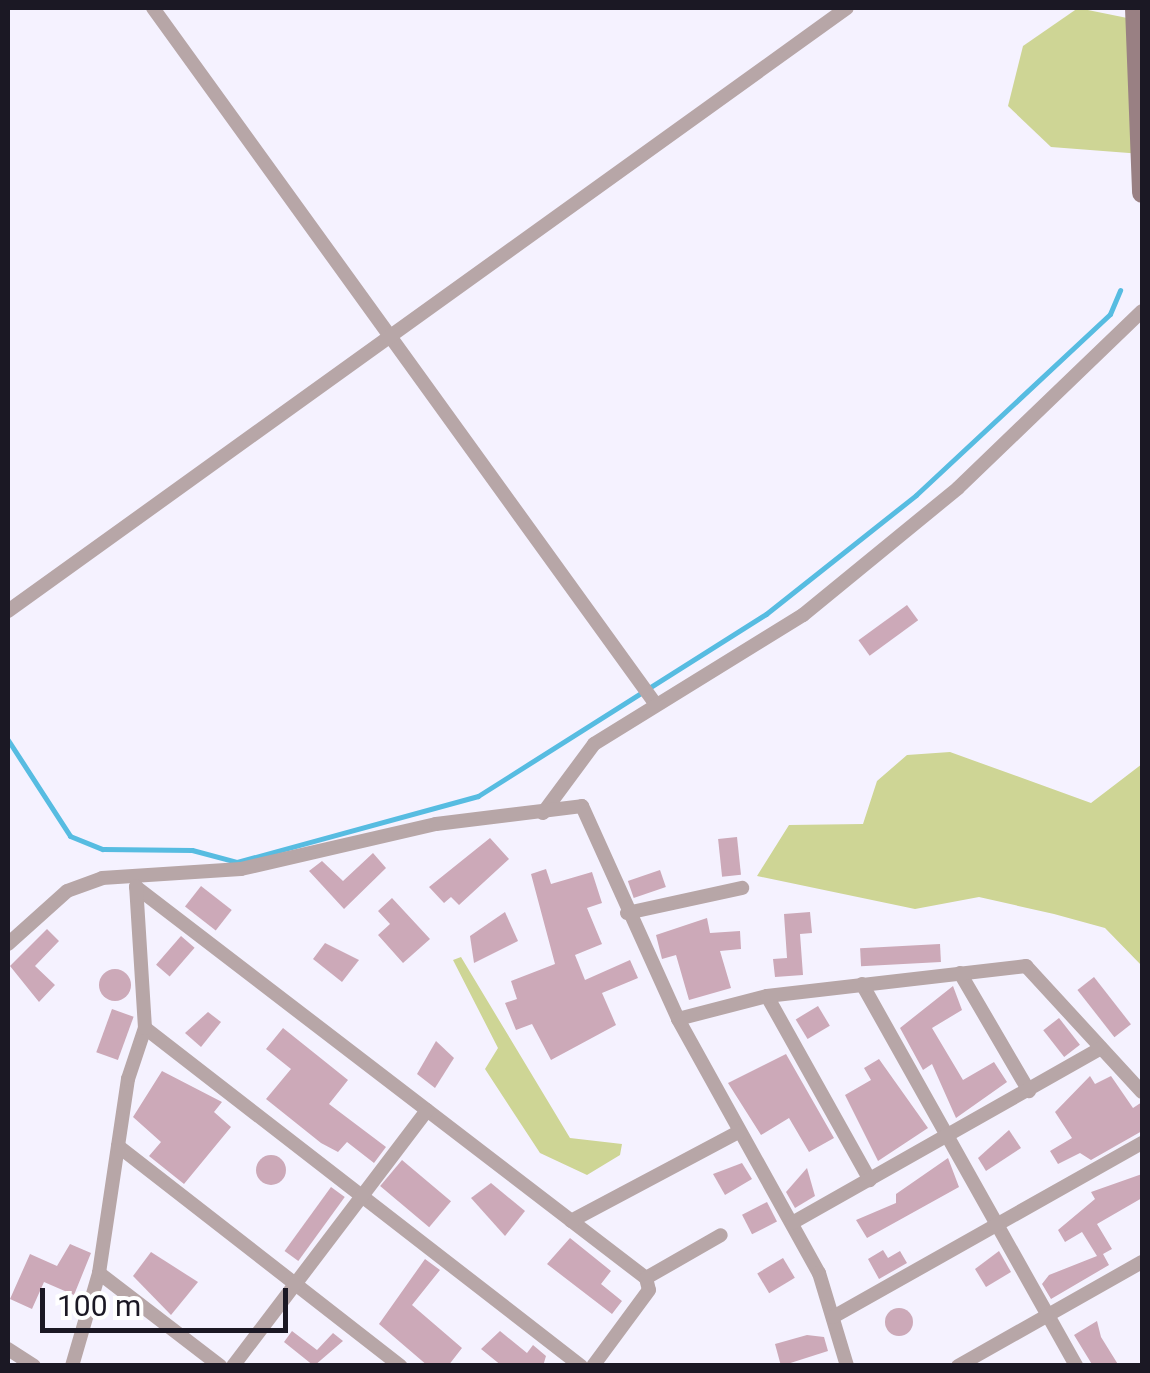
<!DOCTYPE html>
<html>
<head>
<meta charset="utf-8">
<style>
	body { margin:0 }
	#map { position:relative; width:1150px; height:1373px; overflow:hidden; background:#f5f2ff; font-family:Roboto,sans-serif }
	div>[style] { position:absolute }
	.green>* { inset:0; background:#ced595 }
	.stream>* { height:5px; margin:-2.5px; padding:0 2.5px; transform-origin:2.5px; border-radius:2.5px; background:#57bce1 }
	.building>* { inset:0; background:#cca9b8; transform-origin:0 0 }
	.round { border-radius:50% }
	.street>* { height:14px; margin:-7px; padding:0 7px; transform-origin:7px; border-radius:7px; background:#b7a6a7 }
	.secondary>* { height:20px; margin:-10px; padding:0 10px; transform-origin:10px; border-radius:10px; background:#998083 }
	span { translate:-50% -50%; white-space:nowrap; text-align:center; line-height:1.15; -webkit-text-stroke:8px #fff; paint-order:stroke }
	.frame { position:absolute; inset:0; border:10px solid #1b1824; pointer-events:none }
	.scale { position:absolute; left:40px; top:1288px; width:248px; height:45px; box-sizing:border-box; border:5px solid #1b1824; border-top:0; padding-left:12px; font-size:30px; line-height:35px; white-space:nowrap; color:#1b1824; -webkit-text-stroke:8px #fff; paint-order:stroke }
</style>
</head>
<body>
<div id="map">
	<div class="green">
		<div style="clip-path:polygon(1078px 8px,1142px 21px,1142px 154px,1051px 147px,1008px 106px,1023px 46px)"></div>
		<div style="clip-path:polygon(950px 752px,1091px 803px,1142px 764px,1142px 966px,1105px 928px,1054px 914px,979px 897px,915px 909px,757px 876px,789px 825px,863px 824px,877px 781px,907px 755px)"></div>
		<div style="clip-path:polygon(461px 957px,570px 1138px,622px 1144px,620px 1155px,587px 1175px,540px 1153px,485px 1069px,498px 1048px,453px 960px)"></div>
	</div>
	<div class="stream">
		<div style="left:8px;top:740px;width:114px;rotate:57.1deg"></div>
		<div style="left:70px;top:836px;width:35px;rotate:22deg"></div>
		<div style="left:103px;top:849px;width:89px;rotate:0.6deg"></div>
		<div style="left:192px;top:850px;width:47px;rotate:14.9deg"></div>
		<div style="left:237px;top:862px;width:250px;rotate:-15.3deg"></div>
		<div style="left:478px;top:796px;width:341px;rotate:-32.3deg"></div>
		<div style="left:766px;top:614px;width:191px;rotate:-38.4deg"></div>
		<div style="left:916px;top:495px;width:265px;rotate:-43deg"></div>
		<div style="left:1110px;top:314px;width:26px;rotate:-67deg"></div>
	</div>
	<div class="building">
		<div style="left:907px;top:605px;width:19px;height:60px;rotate:54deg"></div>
		<div style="left:737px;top:837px;width:38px;height:19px;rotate:84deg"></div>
		<div style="clip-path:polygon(490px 838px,509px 859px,459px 905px,451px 897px,444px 903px,429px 887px)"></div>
		<div style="clip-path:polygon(373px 853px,386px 868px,344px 909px,309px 871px,322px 861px,343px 881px)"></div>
		<div style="clip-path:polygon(546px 869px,551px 884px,592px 872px,602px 903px,587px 908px,602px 944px,575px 955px,585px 980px,630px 960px,638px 978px,602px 993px,616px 1025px,551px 1060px,532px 1024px,516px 1030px,505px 1003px,517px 999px,511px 981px,555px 964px,531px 874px)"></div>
		<div style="left:660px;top:870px;width:18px;height:34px;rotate:71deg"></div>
		<div style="left:201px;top:886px;width:39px;height:26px;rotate:38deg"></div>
		<div style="clip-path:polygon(392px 898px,430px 939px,403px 963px,378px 935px,390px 924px,378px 911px)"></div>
		<div style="clip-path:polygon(505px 912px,518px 941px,474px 963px,470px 936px)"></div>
		<div style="clip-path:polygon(810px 912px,812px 933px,800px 934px,803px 975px,775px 977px,773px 959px,787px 958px,784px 914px)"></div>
		<div style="clip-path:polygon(707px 918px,710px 933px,740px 931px,741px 949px,720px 951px,731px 988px,689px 1000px,676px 955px,662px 959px,656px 935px)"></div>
		<div style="clip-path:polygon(47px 929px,59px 941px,35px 966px,55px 985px,39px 1002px,10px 966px)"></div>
		<div style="left:181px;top:936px;width:18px;height:38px;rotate:41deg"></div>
		<div style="clip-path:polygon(325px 943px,359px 960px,342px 982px,313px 959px)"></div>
		<div style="left:940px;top:944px;width:18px;height:80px;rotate:87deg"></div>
		<div class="round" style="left:99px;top:969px;width:32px;height:32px"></div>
		<div style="left:1094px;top:977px;width:60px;height:21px;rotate:52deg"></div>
		<div style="clip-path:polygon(953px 986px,962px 1010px,932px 1028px,963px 1080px,994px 1062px,1007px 1082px,956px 1118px,932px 1064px,923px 1070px,900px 1028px)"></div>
		<div style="left:818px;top:1006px;width:23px;height:26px;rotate:59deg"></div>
		<div style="left:112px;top:1009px;width:23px;height:46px;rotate:20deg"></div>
		<div style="clip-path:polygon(208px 1012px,221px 1022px,201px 1047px,185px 1033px)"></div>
		<div style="left:1059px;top:1018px;width:34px;height:20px;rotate:52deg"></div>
		<div style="clip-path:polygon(283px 1028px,348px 1080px,329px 1104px,386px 1147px,374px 1163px,347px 1142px,338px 1152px,321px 1143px,266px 1099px,291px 1069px,266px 1049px)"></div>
		<div style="clip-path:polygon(436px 1041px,454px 1058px,435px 1088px,417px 1074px)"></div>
		<div style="clip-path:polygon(786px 1054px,834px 1138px,809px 1152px,789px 1118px,761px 1135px,728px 1083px)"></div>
		<div style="clip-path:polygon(879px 1059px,928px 1128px,878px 1161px,845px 1095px,871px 1080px,864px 1068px)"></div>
		<div style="clip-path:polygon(162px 1071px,222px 1102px,214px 1112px,231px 1127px,184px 1184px,149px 1156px,161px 1142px,133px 1117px)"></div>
		<div style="clip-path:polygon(1090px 1076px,1095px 1084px,1111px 1076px,1133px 1108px,1142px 1102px,1142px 1131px,1091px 1160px,1080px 1153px,1058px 1164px,1050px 1151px,1072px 1138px,1055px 1112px)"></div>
		<div style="clip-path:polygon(1009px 1130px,1021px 1148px,986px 1171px,978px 1158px)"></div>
		<div class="round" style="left:256px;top:1155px;width:30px;height:30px"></div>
		<div style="clip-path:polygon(948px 1158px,959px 1187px,867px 1238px,856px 1220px,896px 1203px,896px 1194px)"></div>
		<div style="left:402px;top:1160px;width:64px;height:34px;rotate:40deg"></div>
		<div style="clip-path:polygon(742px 1163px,752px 1179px,725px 1195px,713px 1174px)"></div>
		<div style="clip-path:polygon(807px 1168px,815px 1196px,795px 1208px,786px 1192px)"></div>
		<div style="clip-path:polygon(1142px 1174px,1142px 1198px,1097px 1224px,1112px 1249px,1103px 1254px,1109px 1265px,1051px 1299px,1042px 1284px,1049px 1275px,1097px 1256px,1082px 1232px,1065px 1242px,1058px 1230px,1095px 1199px,1091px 1192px)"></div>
		<div style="clip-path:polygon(491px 1183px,525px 1211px,505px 1236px,471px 1198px)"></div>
		<div style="left:331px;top:1187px;width:17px;height:79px;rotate:36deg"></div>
		<div style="left:767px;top:1202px;width:22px;height:28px;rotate:63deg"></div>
		<div style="clip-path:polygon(570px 1238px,611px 1271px,601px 1284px,622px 1301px,612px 1314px,547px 1264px)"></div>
		<div style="clip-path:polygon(70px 1244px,91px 1253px,74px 1295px,44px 1282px,32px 1309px,10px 1299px,30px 1254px,57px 1266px)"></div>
		<div style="clip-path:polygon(883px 1250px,888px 1258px,900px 1251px,907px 1263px,879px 1279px,868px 1259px)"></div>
		<div style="clip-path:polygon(999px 1251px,1011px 1272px,986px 1287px,975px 1269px)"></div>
		<div style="clip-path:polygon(151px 1252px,198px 1282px,171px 1315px,133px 1276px)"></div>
		<div style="left:783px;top:1258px;width:23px;height:30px;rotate:59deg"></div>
		<div style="clip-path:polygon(425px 1259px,440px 1270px,412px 1305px,462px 1348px,448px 1366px,428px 1366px,379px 1324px)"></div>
		<div class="round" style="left:885px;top:1308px;width:28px;height:28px"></div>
		<div style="clip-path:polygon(1097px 1321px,1101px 1337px,1119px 1366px,1093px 1366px,1074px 1335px)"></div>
		<div style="clip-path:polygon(292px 1331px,317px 1350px,333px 1333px,343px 1341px,314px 1366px,284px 1342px)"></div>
		<div style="clip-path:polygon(500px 1331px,527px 1353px,533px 1345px,546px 1356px,543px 1366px,502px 1366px,481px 1349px)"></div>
		<div style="clip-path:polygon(807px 1335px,824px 1337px,828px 1351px,781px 1366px,775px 1344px)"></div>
	</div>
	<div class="street">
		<div style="left:153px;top:8px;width:856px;rotate:54.17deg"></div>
		<div style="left:8px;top:611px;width:1033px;rotate:-35.71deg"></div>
		<div style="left:543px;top:813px;width:86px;rotate:-53.5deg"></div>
		<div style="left:594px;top:744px;width:246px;rotate:-31.7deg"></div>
		<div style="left:803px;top:615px;width:200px;rotate:-39.3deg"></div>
		<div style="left:958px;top:488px;width:255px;rotate:-43.9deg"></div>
		<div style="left:136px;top:887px;width:643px;rotate:37.48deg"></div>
		<div style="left:646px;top:1278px;width:12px;rotate:76deg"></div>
		<div style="left:649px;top:1290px;width:94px;rotate:126.4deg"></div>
		<div style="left:627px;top:913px;width:118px;rotate:-12.3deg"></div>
		<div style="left:8px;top:944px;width:79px;rotate:-41.9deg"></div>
		<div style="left:67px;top:891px;width:37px;rotate:-20deg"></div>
		<div style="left:102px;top:878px;width:139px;rotate:-3.7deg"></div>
		<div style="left:241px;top:869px;width:200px;rotate:-13deg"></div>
		<div style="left:436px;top:824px;width:147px;rotate:-7deg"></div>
		<div style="left:582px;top:806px;width:234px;rotate:65.7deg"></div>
		<div style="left:678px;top:1019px;width:291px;rotate:61deg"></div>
		<div style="left:819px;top:1273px;width:97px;rotate:73.2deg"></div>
		<div style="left:960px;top:973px;width:137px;rotate:59.7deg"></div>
		<div style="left:862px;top:984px;width:438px;rotate:60.7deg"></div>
		<div style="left:767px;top:996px;width:211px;rotate:60.8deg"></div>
		<div style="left:678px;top:1019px;width:92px;rotate:-14.5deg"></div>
		<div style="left:767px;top:996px;width:261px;rotate:-6.6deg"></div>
		<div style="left:1026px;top:966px;width:171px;rotate:47.4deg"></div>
		<div style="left:145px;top:1028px;width:552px;rotate:37.78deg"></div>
		<div style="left:118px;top:1146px;width:358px;rotate:37.9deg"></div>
		<div style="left:571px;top:1221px;width:191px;rotate:-28deg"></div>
		<div style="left:792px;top:1223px;width:355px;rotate:-29.5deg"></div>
		<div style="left:99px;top:1273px;width:153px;rotate:37.5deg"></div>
		<div style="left:646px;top:1278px;width:86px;rotate:-29.8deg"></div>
		<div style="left:833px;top:1317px;width:355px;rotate:-29.4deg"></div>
		<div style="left:8px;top:1349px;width:31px;rotate:33deg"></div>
		<div style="left:72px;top:1366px;width:97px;rotate:-73.8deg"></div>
		<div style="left:99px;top:1273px;width:196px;rotate:-81.5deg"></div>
		<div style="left:128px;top:1079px;width:54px;rotate:-71.6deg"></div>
		<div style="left:145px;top:1028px;width:142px;rotate:-93.6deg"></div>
		<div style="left:233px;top:1366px;width:321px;rotate:-52.8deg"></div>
		<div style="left:958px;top:1366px;width:211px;rotate:-29.5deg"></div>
	</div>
	<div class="secondary">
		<div style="left:1135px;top:8px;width:185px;rotate:87.8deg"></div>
	</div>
	<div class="frame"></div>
	<div class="scale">100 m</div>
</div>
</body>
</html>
